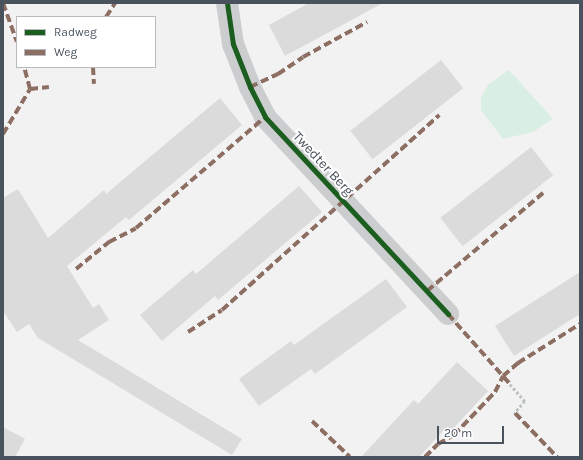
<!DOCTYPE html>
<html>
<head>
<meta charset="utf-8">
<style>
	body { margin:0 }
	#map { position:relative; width:583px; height:460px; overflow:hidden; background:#f2f2f2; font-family:Karla,sans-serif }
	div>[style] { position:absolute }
	.green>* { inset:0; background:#d9efe3 }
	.building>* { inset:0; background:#dbdbdc; transform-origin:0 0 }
	.path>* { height:2.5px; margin-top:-1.25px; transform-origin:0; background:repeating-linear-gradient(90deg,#bbc4c2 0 3px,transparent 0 5px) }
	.minor>* { height:22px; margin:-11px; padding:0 11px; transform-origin:11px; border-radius:11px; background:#cccdcf }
	.quiet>* { height:4px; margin-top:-2px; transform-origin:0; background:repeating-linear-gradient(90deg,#8d6e63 0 8px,transparent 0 12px) }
	.cycleway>* { height:5px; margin:-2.5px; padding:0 2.5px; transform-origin:2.5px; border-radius:2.5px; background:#1b5e20 }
	span { translate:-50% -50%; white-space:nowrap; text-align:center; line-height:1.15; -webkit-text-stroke:4px #fff; paint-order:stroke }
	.street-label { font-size:14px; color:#4a535d }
	.frame { position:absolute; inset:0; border:4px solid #4a535d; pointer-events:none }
	.legend { position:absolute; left:16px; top:16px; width:140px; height:52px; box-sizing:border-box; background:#fff; border:1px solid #b7babe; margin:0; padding:5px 7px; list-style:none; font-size:12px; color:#4a535d }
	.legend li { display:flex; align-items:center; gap:8px; height:20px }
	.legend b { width:20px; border:1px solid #b7babe }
	.scale { position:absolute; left:437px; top:426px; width:67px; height:18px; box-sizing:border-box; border:2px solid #4a535d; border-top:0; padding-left:5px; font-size:12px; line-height:14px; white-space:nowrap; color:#4a535d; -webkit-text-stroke:3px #fff; paint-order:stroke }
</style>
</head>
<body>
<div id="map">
	<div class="green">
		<div style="clip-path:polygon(509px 70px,553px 119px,533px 132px,503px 139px,481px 110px,481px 98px,488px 85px)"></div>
	</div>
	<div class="building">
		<div style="clip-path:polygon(309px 3px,383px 3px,285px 56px,269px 25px)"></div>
		<div style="left:441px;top:60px;width:36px;height:115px;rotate:52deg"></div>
		<div style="clip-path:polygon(220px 98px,242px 125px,129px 220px,126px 217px,67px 266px,93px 308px,99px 304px,109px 320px,78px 340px,242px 439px,232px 455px,38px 338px,29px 324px,17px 332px,3px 311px,3px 198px,18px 189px,48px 238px,104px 190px,106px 194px)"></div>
		<div style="left:531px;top:147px;width:36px;height:115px;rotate:52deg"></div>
		<div style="clip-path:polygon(299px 186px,322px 212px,218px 300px,215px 296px,162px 341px,140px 315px,193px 270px,196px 274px)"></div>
		<div style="clip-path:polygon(580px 272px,580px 314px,514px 356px,495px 326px)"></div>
		<div style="clip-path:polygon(386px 279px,407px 307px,315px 374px,311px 369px,259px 406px,239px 379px,291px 341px,294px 345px)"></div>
		<div style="clip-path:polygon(457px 362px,488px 391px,449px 433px,445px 429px,419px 457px,361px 457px,414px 400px,418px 404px)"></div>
		<div style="clip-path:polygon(3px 427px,25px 439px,15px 457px,3px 457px)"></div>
	</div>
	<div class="path">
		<div style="left:510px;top:384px;width:23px;rotate:49deg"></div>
		<div style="left:525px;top:401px;width:16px;rotate:130deg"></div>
	</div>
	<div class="minor">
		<div style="left:227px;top:3px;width:41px;rotate:81.7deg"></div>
		<div style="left:233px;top:44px;width:46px;rotate:68.4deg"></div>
		<div style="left:250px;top:87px;width:34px;rotate:63deg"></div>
		<div style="left:265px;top:117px;width:269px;rotate:47.1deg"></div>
	</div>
	<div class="quiet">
		<div style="left:3px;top:3px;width:41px;rotate:70.3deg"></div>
		<div style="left:106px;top:17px;width:17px;rotate:-57deg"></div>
		<div style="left:93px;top:67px;width:17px;rotate:87deg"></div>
		<div style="left:250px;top:87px;width:31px;rotate:-25deg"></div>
		<div style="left:278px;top:74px;width:30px;rotate:-34deg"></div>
		<div style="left:303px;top:57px;width:73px;rotate:-28.7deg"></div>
		<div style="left:30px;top:89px;width:19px;rotate:-6deg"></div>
		<div style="left:3px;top:134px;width:52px;rotate:-59deg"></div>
		<div style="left:30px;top:89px;width:23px;rotate:-105deg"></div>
		<div style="left:76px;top:269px;width:43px;rotate:-39.3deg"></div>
		<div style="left:109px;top:242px;width:30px;rotate:-27deg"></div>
		<div style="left:136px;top:228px;width:170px;rotate:-40.7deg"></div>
		<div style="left:427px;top:291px;width:152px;rotate:-40.2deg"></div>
		<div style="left:448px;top:314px;width:94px;rotate:48.5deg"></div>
		<div style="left:188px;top:332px;width:40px;rotate:-32.9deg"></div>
		<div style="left:222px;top:310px;width:292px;rotate:-41.9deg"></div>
		<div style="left:515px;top:413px;width:61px;rotate:46.3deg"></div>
		<div style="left:312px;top:421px;width:52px;rotate:43.5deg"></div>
		<div style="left:425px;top:457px;width:18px;rotate:-45deg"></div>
		<div style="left:438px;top:444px;width:18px;rotate:-29deg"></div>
		<div style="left:454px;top:435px;width:59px;rotate:-46.4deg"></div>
		<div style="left:495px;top:392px;width:18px;rotate:-63deg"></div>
		<div style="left:503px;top:376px;width:20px;rotate:-41deg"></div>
		<div style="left:518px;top:363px;width:73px;rotate:-32.2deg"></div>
	</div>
	<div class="cycleway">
		<div style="left:227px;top:3px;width:41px;rotate:81.7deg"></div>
		<div style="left:233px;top:44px;width:46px;rotate:68.4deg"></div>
		<div style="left:250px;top:87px;width:34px;rotate:63deg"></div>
		<div style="left:265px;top:117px;width:269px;rotate:47.1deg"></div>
	</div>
	<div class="street-label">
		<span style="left:323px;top:164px;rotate:47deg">Twedter Berg</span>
	</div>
	<div class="frame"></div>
	<ul class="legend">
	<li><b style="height:5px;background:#1b5e20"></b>Radweg</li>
	<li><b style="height:5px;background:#8d6e63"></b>Weg</li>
	</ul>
	<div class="scale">20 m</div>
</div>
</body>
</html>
